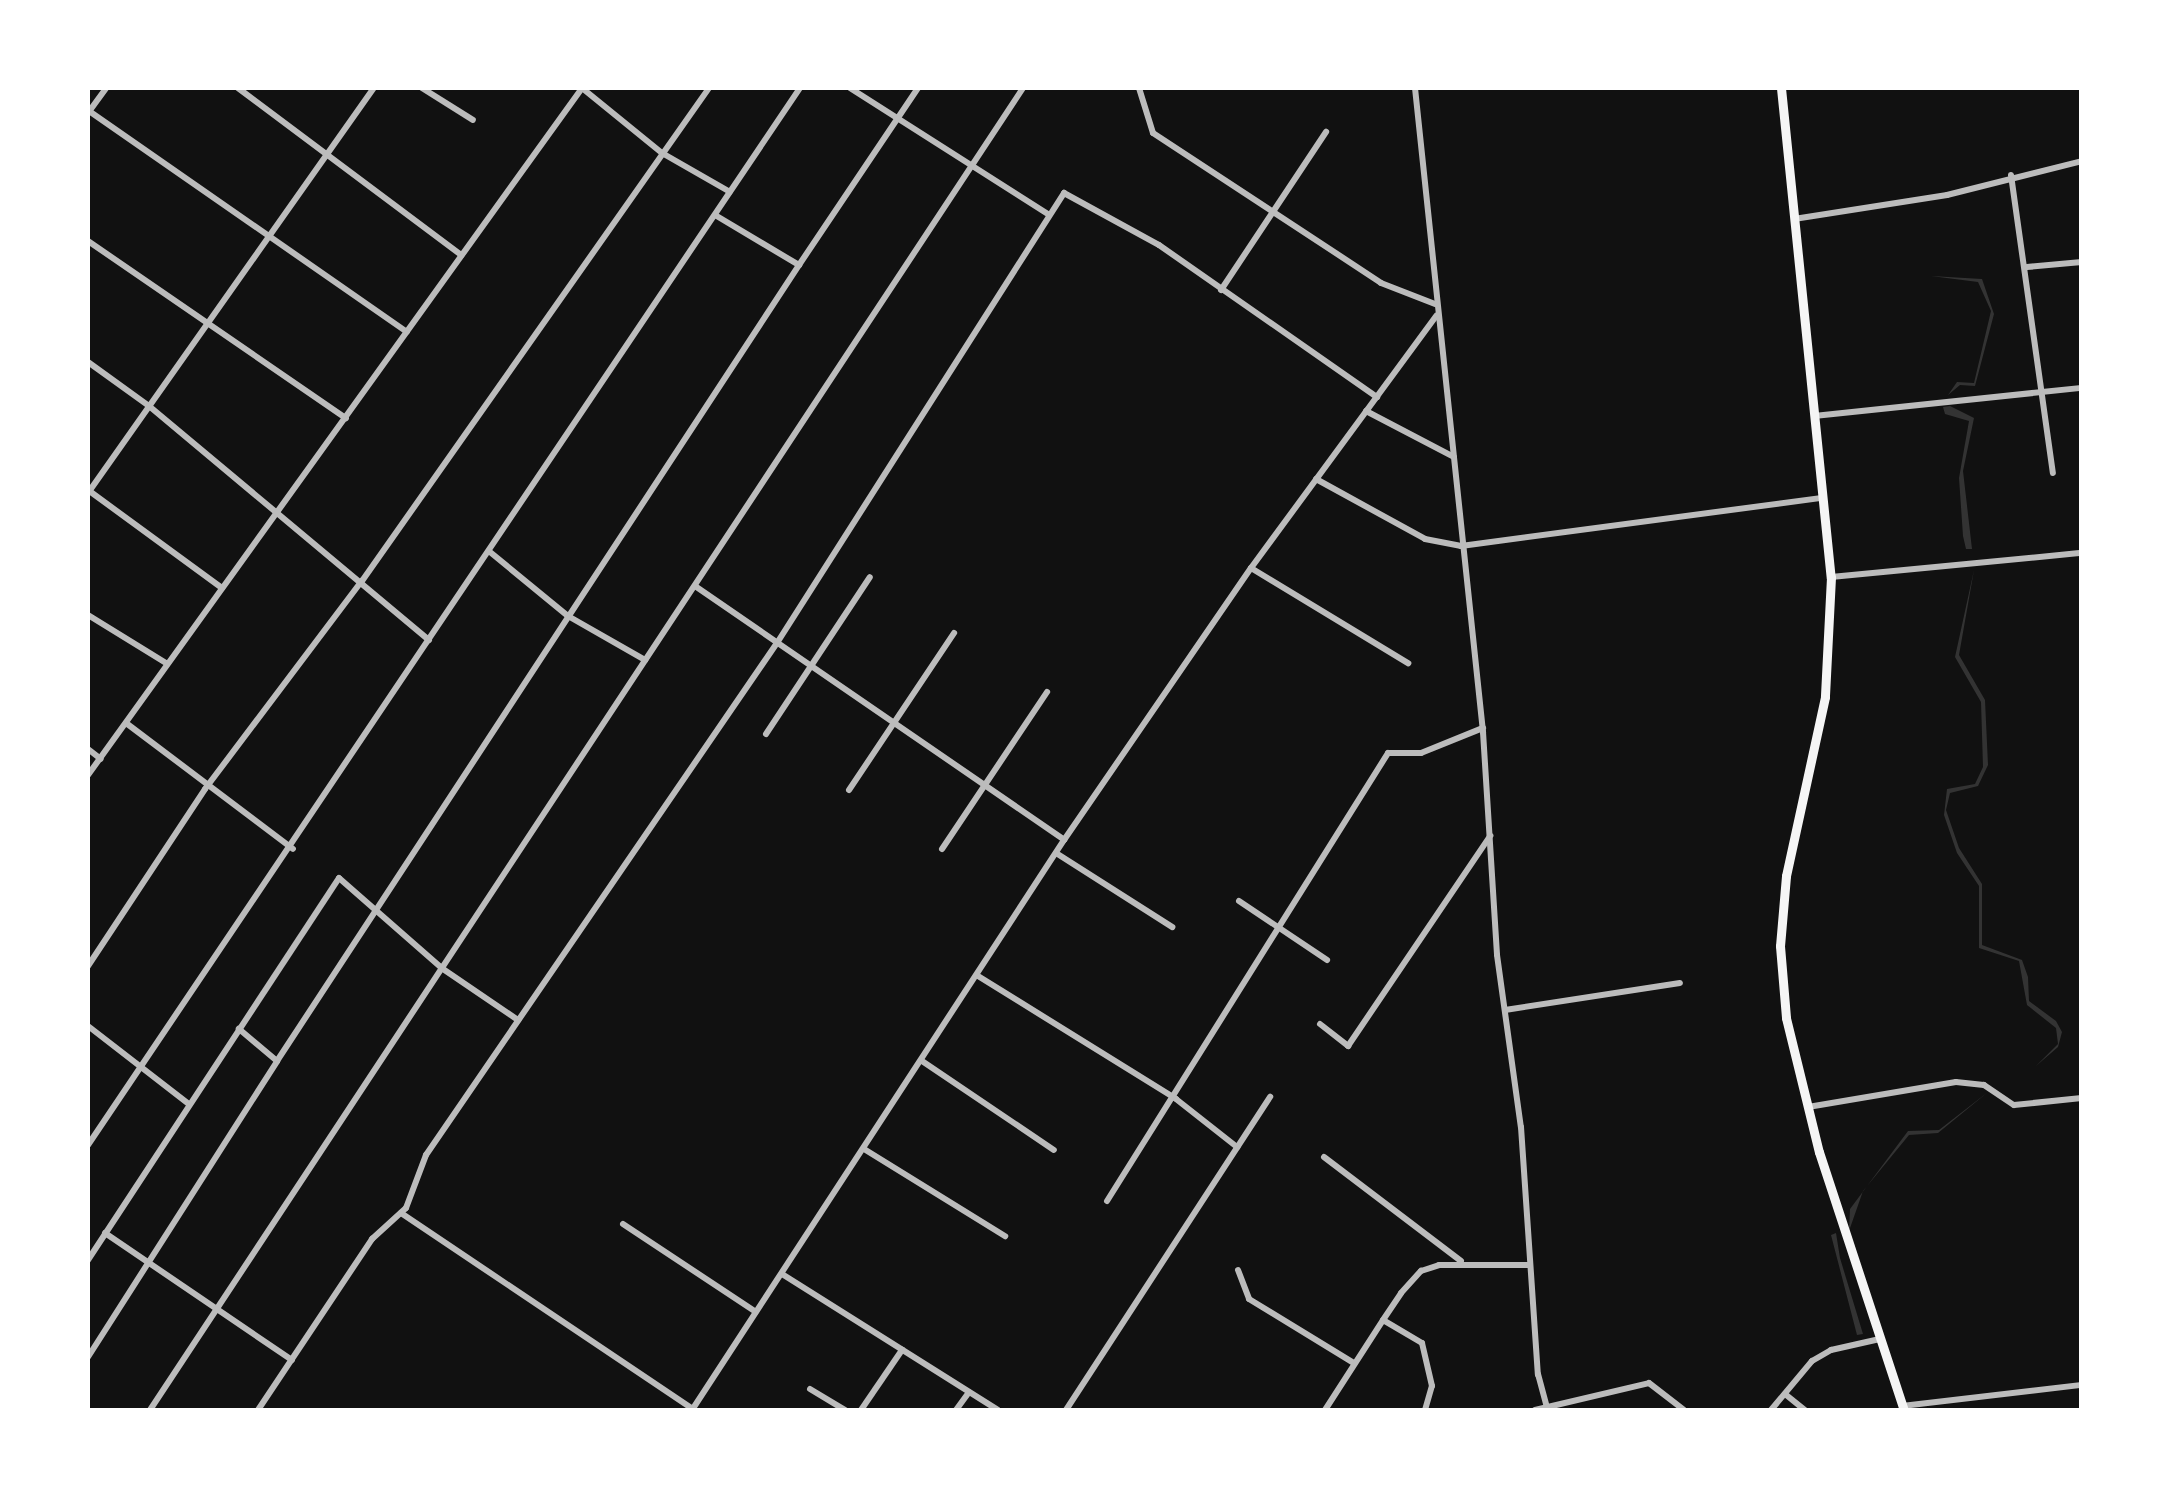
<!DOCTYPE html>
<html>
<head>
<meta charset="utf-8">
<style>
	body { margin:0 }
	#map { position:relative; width:2169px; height:1498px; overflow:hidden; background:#111; font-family:"Source Sans 3",sans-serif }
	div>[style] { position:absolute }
	.water>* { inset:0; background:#333 }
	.minor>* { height:6px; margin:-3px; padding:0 3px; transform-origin:3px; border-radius:3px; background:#bcbcbc }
	.primary>* { height:9px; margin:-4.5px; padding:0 4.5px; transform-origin:4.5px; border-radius:4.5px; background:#f5f5f5 }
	span { translate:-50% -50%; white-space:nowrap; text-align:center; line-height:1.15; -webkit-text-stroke:9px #fff; paint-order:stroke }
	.frame { position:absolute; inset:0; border:90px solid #fff; pointer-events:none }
</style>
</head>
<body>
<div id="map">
	<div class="water">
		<div style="clip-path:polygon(1931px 276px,1982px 279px,1994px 314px,1975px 386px,1960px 385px,1948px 395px,1957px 382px,1974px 383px,1991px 311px,1978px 282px)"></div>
		<div style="clip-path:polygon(1950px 406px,1974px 418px,1963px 471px,1972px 549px,1966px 549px,1963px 536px,1959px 478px,1969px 421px,1945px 414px,1943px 407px)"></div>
		<div style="clip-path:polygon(1974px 570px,1959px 655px,1985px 700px,1988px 765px,1978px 786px,1950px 793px,1946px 810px,1959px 848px,1982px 884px,1982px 945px,2022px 960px,2028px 977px,2029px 1001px,2056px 1021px,2062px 1032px,2058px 1047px,2036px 1066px,2058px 1044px,2056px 1028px,2027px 1005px,2019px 961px,1979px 948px,1979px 886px,1957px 853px,1944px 815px,1947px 789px,1975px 784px,1983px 767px,1981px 702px,1955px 657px)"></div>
		<div style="clip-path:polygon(1988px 1092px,1938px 1133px,1909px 1135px,1863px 1191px,1849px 1231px,1850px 1209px,1908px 1131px,1939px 1130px)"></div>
		<div style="clip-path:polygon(1836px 1233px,1840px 1258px,1863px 1334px,1857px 1335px,1831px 1235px)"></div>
	</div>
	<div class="minor">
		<div style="left:238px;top:88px;width:279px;rotate:36.8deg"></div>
		<div style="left:422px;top:88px;width:60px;rotate:32.1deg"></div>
		<div style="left:850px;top:88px;width:236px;rotate:32.5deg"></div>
		<div style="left:1139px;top:88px;width:47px;rotate:72.7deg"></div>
		<div style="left:1153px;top:133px;width:273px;rotate:33.3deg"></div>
		<div style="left:1381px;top:283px;width:58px;rotate:21.3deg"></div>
		<div style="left:1415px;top:88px;width:648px;rotate:83.97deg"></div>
		<div style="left:1483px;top:732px;width:223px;rotate:86.4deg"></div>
		<div style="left:1497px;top:955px;width:174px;rotate:82.1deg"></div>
		<div style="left:1521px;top:1127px;width:248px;rotate:86.1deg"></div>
		<div style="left:1538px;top:1374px;width:35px;rotate:75deg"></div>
		<div style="left:89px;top:111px;width:387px;rotate:34.8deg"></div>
		<div style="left:88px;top:113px;width:31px;rotate:-54deg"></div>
		<div style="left:2011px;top:175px;width:301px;rotate:82deg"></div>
		<div style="left:715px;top:215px;width:98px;rotate:30.8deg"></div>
		<div style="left:799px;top:265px;width:213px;rotate:-56.1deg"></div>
		<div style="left:1794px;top:219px;width:155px;rotate:-8.9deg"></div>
		<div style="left:1947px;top:195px;width:139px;rotate:-14.1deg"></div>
		<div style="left:88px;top:241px;width:313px;rotate:34.5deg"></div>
		<div style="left:2027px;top:267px;width:55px;rotate:-5.2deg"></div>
		<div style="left:1221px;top:290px;width:190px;rotate:-56.4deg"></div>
		<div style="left:88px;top:362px;width:75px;rotate:35.8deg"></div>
		<div style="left:149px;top:406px;width:365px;rotate:39.9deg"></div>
		<div style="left:1366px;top:411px;width:99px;rotate:27.6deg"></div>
		<div style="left:1814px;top:416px;width:269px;rotate:-6deg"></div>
		<div style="left:1316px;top:479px;width:124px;rotate:28.8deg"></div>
		<div style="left:1425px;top:539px;width:37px;rotate:11deg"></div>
		<div style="left:1461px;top:546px;width:364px;rotate:-7.6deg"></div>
		<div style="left:88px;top:490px;width:166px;rotate:36.2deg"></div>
		<div style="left:88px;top:493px;width:496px;rotate:-54.8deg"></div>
		<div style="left:490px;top:552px;width:101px;rotate:39.4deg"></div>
		<div style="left:568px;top:616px;width:89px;rotate:29.7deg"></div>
		<div style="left:1251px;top:568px;width:184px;rotate:31.2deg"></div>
		<div style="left:1831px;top:577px;width:252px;rotate:-5.5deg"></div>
		<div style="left:695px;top:586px;width:448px;rotate:34.5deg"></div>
		<div style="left:88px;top:615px;width:92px;rotate:31.6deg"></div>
		<div style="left:126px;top:723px;width:209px;rotate:37deg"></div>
		<div style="left:766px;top:734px;width:188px;rotate:-56.5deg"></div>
		<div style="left:88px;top:749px;width:16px;rotate:38deg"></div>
		<div style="left:88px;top:775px;width:846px;rotate:-54.28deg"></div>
		<div style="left:582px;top:88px;width:103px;rotate:39.1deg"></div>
		<div style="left:662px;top:153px;width:78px;rotate:29.8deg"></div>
		<div style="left:849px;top:790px;width:189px;rotate:-56.2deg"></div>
		<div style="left:942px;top:849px;width:189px;rotate:-56.2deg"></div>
		<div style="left:1056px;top:853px;width:138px;rotate:32.5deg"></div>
		<div style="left:1239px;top:901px;width:106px;rotate:33.8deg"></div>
		<div style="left:88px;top:966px;width:212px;rotate:-56.5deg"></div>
		<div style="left:205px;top:789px;width:261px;rotate:-53deg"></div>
		<div style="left:362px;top:581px;width:603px;rotate:-54.86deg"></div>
		<div style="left:978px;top:976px;width:233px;rotate:31.8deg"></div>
		<div style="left:1176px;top:1099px;width:78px;rotate:38.2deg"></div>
		<div style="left:1505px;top:1010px;width:177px;rotate:-8.8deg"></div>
		<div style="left:1320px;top:1024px;width:36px;rotate:38deg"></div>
		<div style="left:1348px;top:1046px;width:254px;rotate:-55.9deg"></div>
		<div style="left:88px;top:1026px;width:128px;rotate:37.7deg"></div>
		<div style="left:277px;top:1061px;width:952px;rotate:-56.74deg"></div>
		<div style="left:922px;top:1061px;width:159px;rotate:34deg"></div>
		<div style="left:1808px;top:1107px;width:150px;rotate:-9.6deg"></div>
		<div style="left:1956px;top:1082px;width:28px;rotate:6deg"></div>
		<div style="left:1984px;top:1085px;width:36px;rotate:34deg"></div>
		<div style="left:2014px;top:1105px;width:68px;rotate:-5.9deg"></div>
		<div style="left:88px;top:1145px;width:1274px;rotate:-56.04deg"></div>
		<div style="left:864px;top:1149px;width:166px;rotate:31.7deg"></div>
		<div style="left:1324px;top:1157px;width:172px;rotate:37.2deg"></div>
		<div style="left:1107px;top:1201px;width:529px;rotate:-57.9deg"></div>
		<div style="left:1388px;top:753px;width:33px"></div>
		<div style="left:1421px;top:753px;width:67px;rotate:-22deg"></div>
		<div style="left:401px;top:1213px;width:352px;rotate:33.9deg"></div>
		<div style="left:623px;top:1224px;width:159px;rotate:33.5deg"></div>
		<div style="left:105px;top:1233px;width:226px;rotate:34.2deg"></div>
		<div style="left:88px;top:1260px;width:457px;rotate:-56.7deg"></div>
		<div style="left:339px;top:878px;width:138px;rotate:41.2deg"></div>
		<div style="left:443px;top:969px;width:91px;rotate:34.2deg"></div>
		<div style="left:1238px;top:1270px;width:31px;rotate:69deg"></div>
		<div style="left:1249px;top:1299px;width:123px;rotate:31.4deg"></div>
		<div style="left:782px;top:1274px;width:255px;rotate:32.2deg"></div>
		<div style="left:88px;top:1357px;width:351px;rotate:-57.4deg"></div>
		<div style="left:277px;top:1061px;width:50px;rotate:-139.9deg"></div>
		<div style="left:810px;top:1389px;width:41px;rotate:31deg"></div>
		<div style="left:1785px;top:1394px;width:26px;rotate:39deg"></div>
		<div style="left:1902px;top:1406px;width:181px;rotate:-6.7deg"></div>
		<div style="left:150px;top:1410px;width:1584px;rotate:-56.56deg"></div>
		<div style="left:258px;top:1410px;width:206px;rotate:-56.3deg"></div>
		<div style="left:372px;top:1239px;width:46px;rotate:-42.4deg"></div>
		<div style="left:406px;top:1208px;width:57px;rotate:-69.3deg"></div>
		<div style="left:426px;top:1155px;width:621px;rotate:-55.57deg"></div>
		<div style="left:777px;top:643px;width:534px;rotate:-57.47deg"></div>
		<div style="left:1064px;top:193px;width:108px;rotate:28.7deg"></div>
		<div style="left:1159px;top:245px;width:266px;rotate:34.9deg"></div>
		<div style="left:692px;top:1410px;width:681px;rotate:-56.87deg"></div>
		<div style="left:1064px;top:840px;width:330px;rotate:-55.5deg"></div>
		<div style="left:1251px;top:568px;width:313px;rotate:-53.7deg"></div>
		<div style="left:861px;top:1410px;width:73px;rotate:-55.7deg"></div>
		<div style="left:956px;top:1410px;width:22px;rotate:-54deg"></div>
		<div style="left:1066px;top:1410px;width:374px;rotate:-56.9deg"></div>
		<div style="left:1325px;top:1410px;width:107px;rotate:-57.2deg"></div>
		<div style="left:1425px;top:1410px;width:25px;rotate:-74deg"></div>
		<div style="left:1432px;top:1386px;width:44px;rotate:-103.1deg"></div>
		<div style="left:1422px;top:1343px;width:45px;rotate:-149.5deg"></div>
		<div style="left:1383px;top:1320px;width:32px;rotate:-56deg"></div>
		<div style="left:1401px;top:1293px;width:30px;rotate:-48deg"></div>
		<div style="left:1421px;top:1271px;width:19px;rotate:-18deg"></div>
		<div style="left:1439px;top:1265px;width:91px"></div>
		<div style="left:1535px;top:1410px;width:117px;rotate:-13.3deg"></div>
		<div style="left:1649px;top:1383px;width:44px;rotate:37.6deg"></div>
		<div style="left:1771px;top:1410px;width:64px;rotate:-50.1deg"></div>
		<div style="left:1812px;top:1361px;width:22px;rotate:-30deg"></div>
		<div style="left:1831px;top:1350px;width:50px;rotate:-12.7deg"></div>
	</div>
	<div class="primary">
		<div style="left:1781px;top:88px;width:492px;rotate:84.2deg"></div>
		<div style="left:1831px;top:577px;width:120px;rotate:92.9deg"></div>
		<div style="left:1825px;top:697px;width:183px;rotate:102.3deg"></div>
		<div style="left:1786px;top:876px;width:70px;rotate:94.9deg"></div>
		<div style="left:1780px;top:946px;width:72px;rotate:85.2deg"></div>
		<div style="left:1786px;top:1018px;width:138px;rotate:76.2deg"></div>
		<div style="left:1819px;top:1152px;width:272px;rotate:71.8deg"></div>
	</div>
	<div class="frame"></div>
</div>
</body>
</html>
